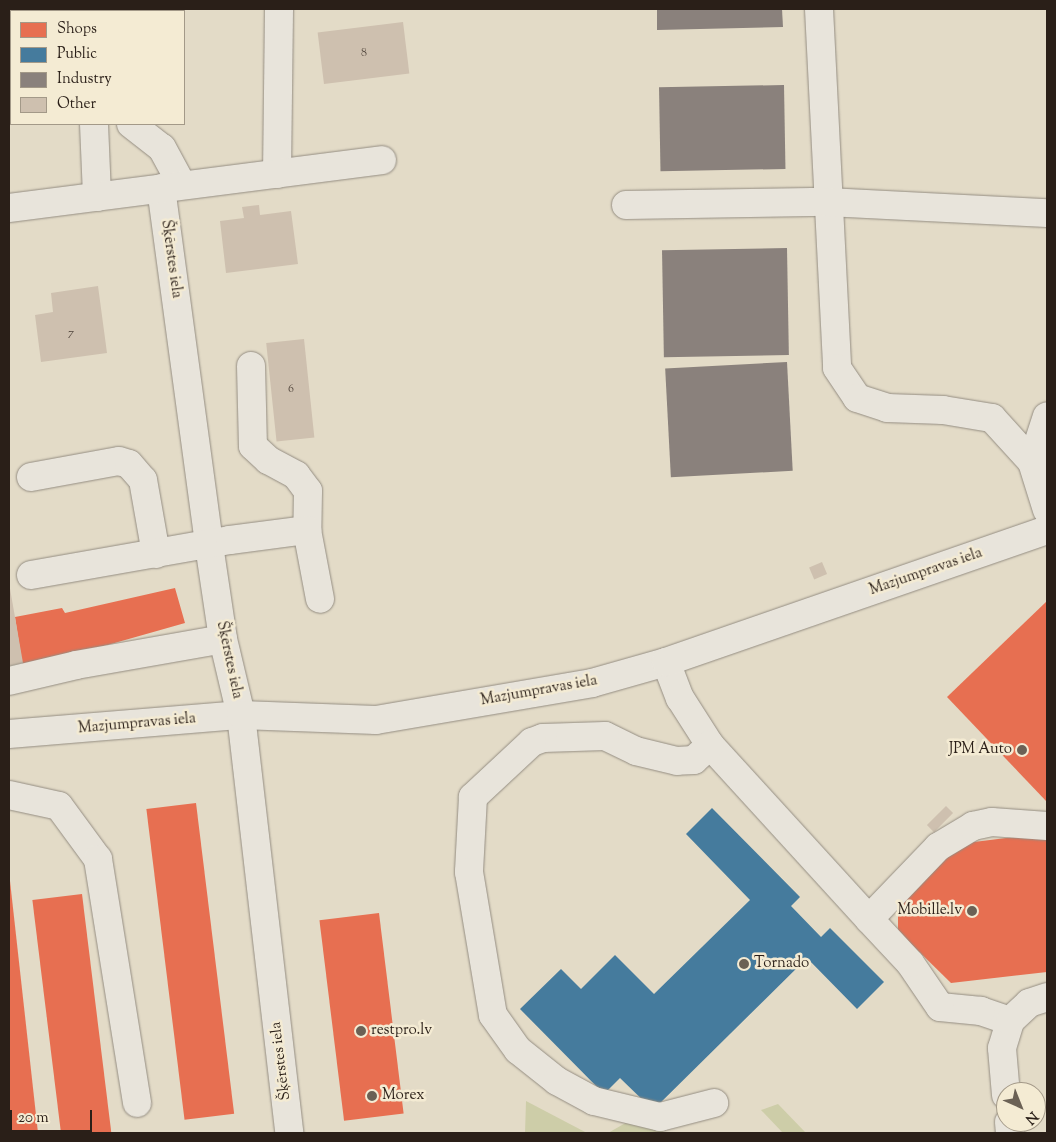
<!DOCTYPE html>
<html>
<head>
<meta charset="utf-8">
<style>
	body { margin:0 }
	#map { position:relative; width:1056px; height:1142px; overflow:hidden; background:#e3dbc7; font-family:"Sorts Mill Goudy",serif }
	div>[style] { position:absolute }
	.green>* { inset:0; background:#cdcda8 }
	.shops>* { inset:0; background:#e76f51; transform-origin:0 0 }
	.public>* { inset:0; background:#457b9d }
	.industry>* { inset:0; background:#8a817c; transform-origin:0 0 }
	.building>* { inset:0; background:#cec0af; transform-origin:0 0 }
	.roads { filter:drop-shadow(0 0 1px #948d82) drop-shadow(0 0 1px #948d82) }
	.minor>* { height:28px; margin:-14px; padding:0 14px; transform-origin:14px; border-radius:14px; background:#e8e4db }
	.dots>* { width:14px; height:14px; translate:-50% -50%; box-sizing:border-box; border:2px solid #f4ebd3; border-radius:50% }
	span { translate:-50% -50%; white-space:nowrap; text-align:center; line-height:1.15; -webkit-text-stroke:5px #f4ebd3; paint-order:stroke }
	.number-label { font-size:12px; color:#53473e }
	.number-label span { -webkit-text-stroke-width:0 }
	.street-label { font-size:15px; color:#2a1f18 }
	.poi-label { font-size:15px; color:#2a1f18 }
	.right { translate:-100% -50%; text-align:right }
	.left { translate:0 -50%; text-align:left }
	.frame { position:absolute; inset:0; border:10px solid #2a1f18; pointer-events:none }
	.legend { position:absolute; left:10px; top:10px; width:175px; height:115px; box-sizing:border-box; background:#f4ebd3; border:1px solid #a39988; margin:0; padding:6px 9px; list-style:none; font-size:15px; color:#2a1f18 }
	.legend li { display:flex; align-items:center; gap:10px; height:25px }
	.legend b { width:25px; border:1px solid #a39988 }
	.north { position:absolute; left:996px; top:1082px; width:50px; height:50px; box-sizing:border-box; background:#f4ebd3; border:1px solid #a39988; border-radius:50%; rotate:136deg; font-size:14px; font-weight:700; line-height:20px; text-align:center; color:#2a1f18 }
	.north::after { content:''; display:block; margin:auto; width:18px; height:22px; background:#6b6155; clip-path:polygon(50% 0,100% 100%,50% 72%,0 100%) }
	.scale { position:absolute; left:10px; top:1110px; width:82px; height:22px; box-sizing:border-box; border:2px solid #2a1f18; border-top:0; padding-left:6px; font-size:15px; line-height:18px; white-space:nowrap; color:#2a1f18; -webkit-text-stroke:4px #f4ebd3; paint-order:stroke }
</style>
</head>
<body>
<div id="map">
	<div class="green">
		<div style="clip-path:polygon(526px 1101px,587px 1133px,525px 1133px)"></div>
		<div style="clip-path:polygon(778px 1104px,806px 1133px,783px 1133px,761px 1110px)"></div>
		<div style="clip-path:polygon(643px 1113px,665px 1133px,608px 1133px)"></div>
	</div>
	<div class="shops">
		<div style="clip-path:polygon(175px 588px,185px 623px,23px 669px,15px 617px,62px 608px,65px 613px)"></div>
		<div style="clip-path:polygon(1047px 601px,1047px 802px,947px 697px)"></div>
		<div style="left:196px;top:803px;width:313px;height:50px;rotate:83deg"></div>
		<div style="clip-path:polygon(1037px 834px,1047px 837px,1047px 972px,951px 983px,898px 931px,898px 905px,942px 858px,966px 843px)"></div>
		<div style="clip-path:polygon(10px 881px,38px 1133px,9px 1133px)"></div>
		<div style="left:82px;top:894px;width:241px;height:50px;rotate:83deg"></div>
		<div style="left:379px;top:913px;width:202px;height:60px;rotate:83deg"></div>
	</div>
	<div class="public">
		<div style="clip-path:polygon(712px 808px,800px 897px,791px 906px,821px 937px,830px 928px,884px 982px,857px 1009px,807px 958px,653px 1110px,620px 1078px,604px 1094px,520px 1009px,561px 969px,581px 989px,615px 955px,654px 994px,750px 900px,686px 834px)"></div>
	</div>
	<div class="industry">
		<div style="clip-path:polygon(657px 9px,782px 9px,783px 27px,657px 30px)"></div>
		<div style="left:784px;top:85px;width:84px;height:125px;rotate:89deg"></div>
		<div style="left:787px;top:248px;width:107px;height:125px;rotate:89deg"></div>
		<div style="left:787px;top:362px;width:109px;height:122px;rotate:87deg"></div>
	</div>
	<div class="building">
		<div style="left:403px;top:22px;width:52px;height:86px;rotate:83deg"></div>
		<div style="clip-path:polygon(259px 205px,260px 215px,291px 211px,298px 264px,226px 273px,220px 221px,244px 218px,242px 207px)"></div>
		<div style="clip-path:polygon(98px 286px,107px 353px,41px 362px,35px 315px,53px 312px,51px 293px)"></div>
		<div style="left:304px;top:339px;width:99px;height:38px;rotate:84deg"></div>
		<div style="left:822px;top:562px;width:13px;height:14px;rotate:67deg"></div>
		<div style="clip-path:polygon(9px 583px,23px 663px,9px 666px)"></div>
		<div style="left:946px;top:806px;width:10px;height:27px;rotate:45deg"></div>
	</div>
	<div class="roads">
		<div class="minor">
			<div style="left:89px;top:9px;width:2px;rotate:90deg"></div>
			<div style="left:819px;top:9px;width:359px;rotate:87.1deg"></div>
			<div style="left:837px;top:368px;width:36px;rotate:56deg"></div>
			<div style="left:857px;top:398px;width:32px;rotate:18deg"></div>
			<div style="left:887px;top:408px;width:56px;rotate:2deg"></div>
			<div style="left:943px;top:410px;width:50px;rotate:9.3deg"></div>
			<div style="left:992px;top:418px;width:59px;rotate:47.7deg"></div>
			<div style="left:1032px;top:462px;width:50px;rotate:72.6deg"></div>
			<div style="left:9px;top:84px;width:2px"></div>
			<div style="left:94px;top:124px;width:73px;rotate:87.6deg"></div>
			<div style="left:131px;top:124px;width:39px;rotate:38deg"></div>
			<div style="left:162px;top:148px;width:42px;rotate:61.6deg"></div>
			<div style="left:277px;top:174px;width:165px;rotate:-89.3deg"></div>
			<div style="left:161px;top:188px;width:360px;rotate:82.3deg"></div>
			<div style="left:209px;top:545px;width:95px;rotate:81.5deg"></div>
			<div style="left:223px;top:639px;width:78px;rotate:76.7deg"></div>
			<div style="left:241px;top:715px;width:421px;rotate:83.4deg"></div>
			<div style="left:626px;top:205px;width:201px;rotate:-0.9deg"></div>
			<div style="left:827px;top:202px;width:220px;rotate:2.9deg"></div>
			<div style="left:9px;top:208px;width:376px;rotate:-7.3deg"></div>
			<div style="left:251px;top:366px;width:80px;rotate:88.6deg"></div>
			<div style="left:253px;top:446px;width:21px;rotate:43deg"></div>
			<div style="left:268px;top:460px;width:32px;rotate:28deg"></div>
			<div style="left:296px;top:475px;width:20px;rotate:53deg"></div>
			<div style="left:308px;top:491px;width:39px;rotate:91deg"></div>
			<div style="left:1032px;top:462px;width:48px;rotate:-71.9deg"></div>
			<div style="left:31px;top:477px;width:89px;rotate:-10.3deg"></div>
			<div style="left:119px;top:461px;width:10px;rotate:17deg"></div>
			<div style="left:129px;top:464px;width:21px;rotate:49deg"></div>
			<div style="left:143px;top:480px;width:75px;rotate:80deg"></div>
			<div style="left:31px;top:575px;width:202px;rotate:-10deg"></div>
			<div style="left:230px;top:540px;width:78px;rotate:-7.4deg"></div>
			<div style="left:307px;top:530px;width:70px;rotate:79.3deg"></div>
			<div style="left:666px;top:662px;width:39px;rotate:69deg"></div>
			<div style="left:680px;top:698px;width:56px;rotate:57.4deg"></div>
			<div style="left:710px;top:745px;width:236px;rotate:47.6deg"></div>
			<div style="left:9px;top:681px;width:69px;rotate:-13.4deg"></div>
			<div style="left:76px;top:665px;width:149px;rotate:-10deg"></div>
			<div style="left:9px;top:734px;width:233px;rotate:-4.7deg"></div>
			<div style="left:241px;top:715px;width:135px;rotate:2.1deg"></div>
			<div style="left:376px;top:720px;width:219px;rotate:-9.7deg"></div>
			<div style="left:592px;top:683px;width:77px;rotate:-15.8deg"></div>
			<div style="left:666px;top:662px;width:403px;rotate:-19.1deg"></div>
			<div style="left:710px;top:745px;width:22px;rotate:137deg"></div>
			<div style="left:694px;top:760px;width:17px;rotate:177deg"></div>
			<div style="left:677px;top:761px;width:42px;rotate:-166.3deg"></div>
			<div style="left:636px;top:751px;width:34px;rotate:-154deg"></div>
			<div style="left:605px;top:736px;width:62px;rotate:178.2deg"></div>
			<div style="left:543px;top:738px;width:12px;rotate:160deg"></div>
			<div style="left:532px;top:742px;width:81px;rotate:137deg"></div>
			<div style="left:473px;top:797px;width:75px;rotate:93.1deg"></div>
			<div style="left:469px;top:872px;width:145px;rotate:80.5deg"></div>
			<div style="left:493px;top:1015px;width:43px;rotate:54.5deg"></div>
			<div style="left:518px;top:1050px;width:50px;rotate:38.5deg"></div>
			<div style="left:557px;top:1081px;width:42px;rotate:28.4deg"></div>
			<div style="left:594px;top:1101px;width:68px;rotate:13.6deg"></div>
			<div style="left:660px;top:1117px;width:56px;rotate:-14.5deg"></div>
			<div style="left:9px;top:795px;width:51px;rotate:12.4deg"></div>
			<div style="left:59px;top:806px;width:66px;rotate:53.7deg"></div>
			<div style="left:98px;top:859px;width:247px;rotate:80.9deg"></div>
			<div style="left:1010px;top:1021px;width:31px;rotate:-161deg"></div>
			<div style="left:981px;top:1011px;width:41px;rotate:-174.4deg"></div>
			<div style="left:940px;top:1007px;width:53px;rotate:-124.3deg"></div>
			<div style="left:910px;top:963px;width:60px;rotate:-133deg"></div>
			<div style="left:869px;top:919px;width:100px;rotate:-46.2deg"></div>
			<div style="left:938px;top:847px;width:41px;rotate:-31deg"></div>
			<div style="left:973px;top:826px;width:19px;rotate:-12deg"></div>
			<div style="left:992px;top:822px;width:55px;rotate:4.2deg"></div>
			<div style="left:1006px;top:1095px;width:47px;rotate:-94.9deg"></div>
			<div style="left:1002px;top:1048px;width:28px;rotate:-73deg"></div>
			<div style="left:1010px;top:1021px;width:26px;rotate:-43deg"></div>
			<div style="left:1029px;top:1003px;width:19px;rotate:-18deg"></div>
			<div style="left:1009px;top:1122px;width:11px;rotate:85deg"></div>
		</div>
	</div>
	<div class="dots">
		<div style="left:1022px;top:750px;background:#6b6155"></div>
		<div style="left:972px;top:911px;background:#6b6155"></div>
		<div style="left:744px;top:964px;background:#6b6155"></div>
		<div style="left:361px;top:1031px;background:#6b6155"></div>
		<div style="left:372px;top:1096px;background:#6b6155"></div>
	</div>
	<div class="number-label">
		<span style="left:364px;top:54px">8</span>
		<span style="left:71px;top:334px">7</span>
		<span style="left:291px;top:390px">6</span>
	</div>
	<div class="street-label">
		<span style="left:171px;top:259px;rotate:82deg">Šķērstes iela</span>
		<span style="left:926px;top:572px;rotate:-19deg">Mazjumpravas iela</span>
		<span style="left:229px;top:660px;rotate:78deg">Šķērstes iela</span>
		<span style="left:539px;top:691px;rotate:-10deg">Mazjumpravas iela</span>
		<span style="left:137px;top:724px;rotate:-5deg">Mazjumpravas iela</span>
		<span style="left:281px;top:1061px;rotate:-97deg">Šķērstes iela</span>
	</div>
	<div class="poi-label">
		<span class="right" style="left:1012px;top:750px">JPM Auto</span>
		<span class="right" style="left:962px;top:911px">Mobille.lv</span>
		<span class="left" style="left:754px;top:964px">Tornado</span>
		<span class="left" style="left:371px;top:1031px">restpro.lv</span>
		<span class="left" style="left:382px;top:1096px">Morex</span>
	</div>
	<div class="frame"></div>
	<ul class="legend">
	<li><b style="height:14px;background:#e76f51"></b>Shops</li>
	<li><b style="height:14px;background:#457b9d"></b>Public</li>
	<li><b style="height:14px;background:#8a817c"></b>Industry</li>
	<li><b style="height:14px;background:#cec0af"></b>Other</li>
	</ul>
	<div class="north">N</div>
	<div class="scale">20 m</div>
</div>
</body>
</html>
